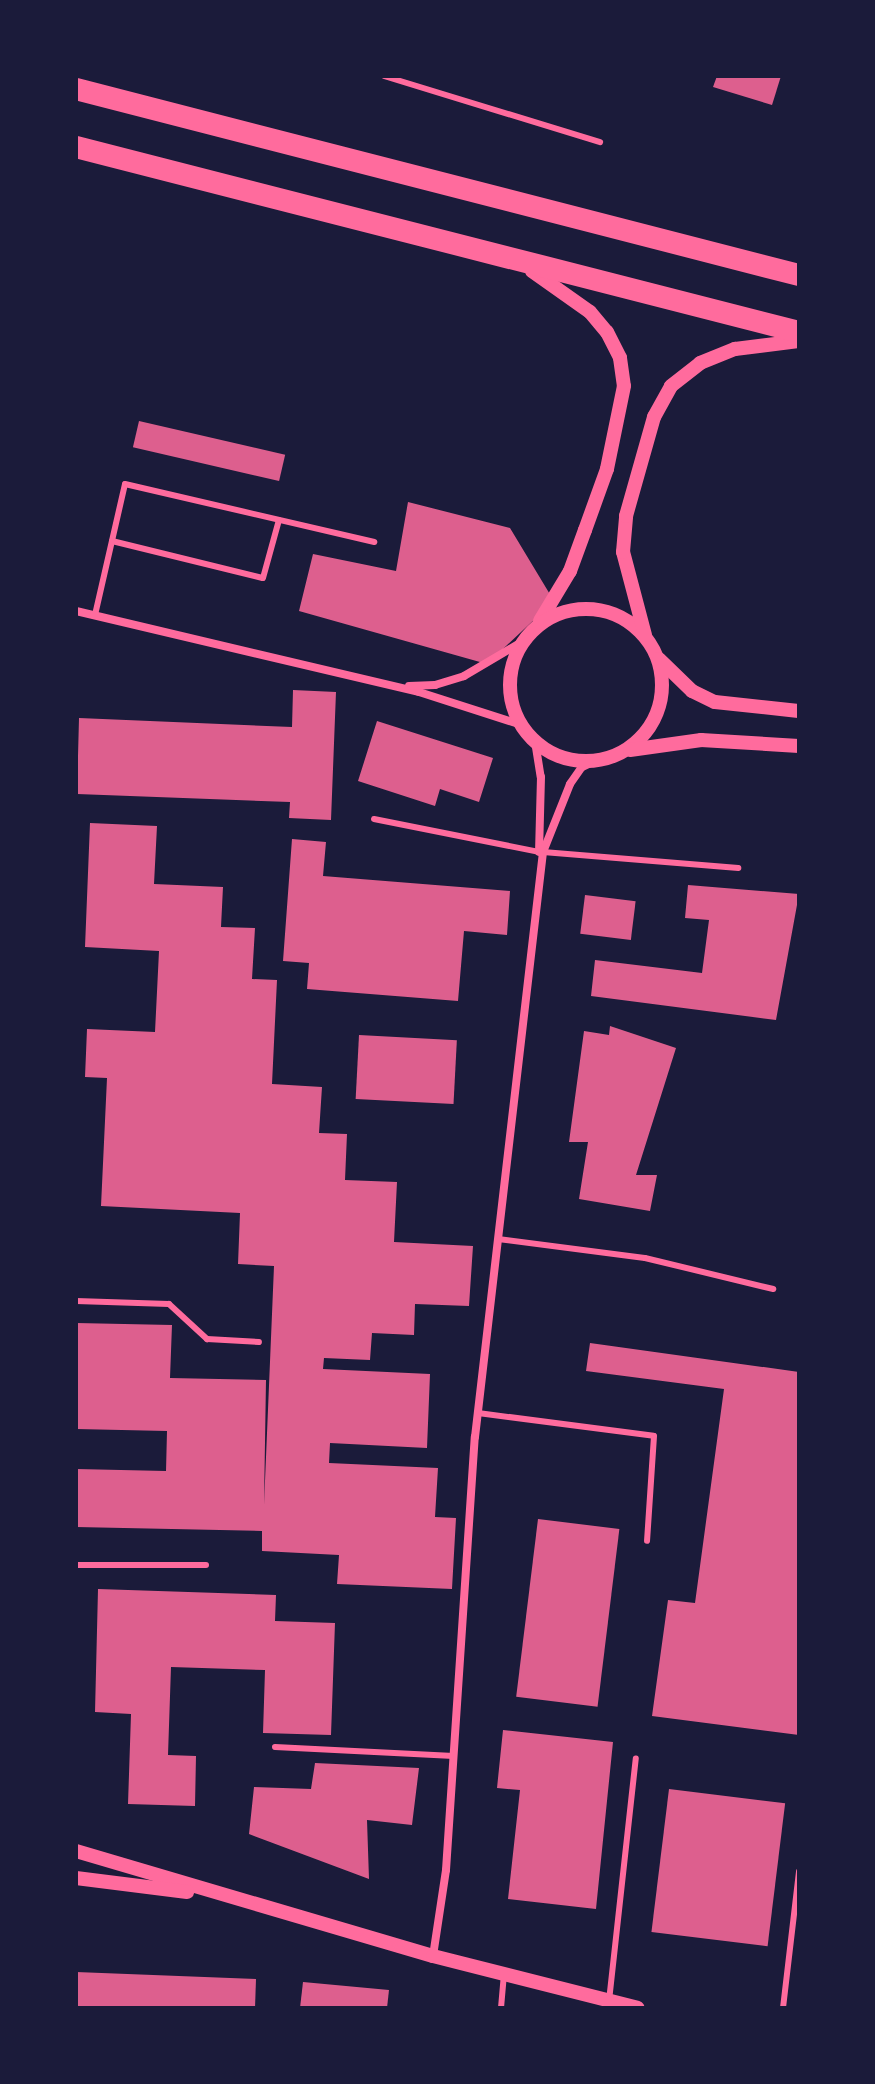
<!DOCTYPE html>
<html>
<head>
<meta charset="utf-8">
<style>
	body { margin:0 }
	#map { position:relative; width:875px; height:2084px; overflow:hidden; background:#1b1b3a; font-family:Raleway,sans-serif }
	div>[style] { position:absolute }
	.building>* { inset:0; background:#dd5f8e; transform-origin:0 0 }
	.service>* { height:6px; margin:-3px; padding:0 3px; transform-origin:3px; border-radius:3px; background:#ff6b9d }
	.minor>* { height:8px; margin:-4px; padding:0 4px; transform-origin:4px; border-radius:4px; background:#ff6b9d }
	.tertiary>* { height:14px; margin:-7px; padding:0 7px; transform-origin:7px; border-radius:7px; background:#ff6b9d }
	.tertiary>.ring { margin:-7px; padding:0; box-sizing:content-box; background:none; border:14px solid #ff6b9d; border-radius:50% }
	.trunk>* { height:22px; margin:-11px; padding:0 11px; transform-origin:11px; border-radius:11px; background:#ff6b9d }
	span { translate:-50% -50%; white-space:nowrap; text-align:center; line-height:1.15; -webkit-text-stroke:6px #1b1b3a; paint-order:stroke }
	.frame { position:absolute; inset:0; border:78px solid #1b1b3a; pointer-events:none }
</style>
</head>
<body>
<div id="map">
	<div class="building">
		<div style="clip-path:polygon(717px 76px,781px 76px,772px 105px,713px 87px)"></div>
		<div style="left:139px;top:421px;width:150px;height:27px;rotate:13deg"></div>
		<div style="clip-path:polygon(408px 502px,510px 528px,554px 601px,487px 664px,299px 611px,313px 554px,396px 571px)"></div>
		<div style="clip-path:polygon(293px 690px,336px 692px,331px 820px,289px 818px,290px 802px,77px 794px,79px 718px,292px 727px)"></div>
		<div style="clip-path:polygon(377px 721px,493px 758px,479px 802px,440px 789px,435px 806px,358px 781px)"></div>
		<div style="clip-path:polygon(90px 823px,157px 826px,154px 884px,223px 887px,221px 927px,255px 928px,252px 979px,277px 980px,272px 1084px,322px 1087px,319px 1133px,347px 1134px,345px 1180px,397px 1182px,394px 1242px,473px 1246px,469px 1306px,415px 1304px,414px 1335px,372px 1333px,370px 1360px,324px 1358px,323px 1369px,430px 1374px,427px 1448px,330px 1443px,329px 1463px,438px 1468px,435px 1517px,456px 1518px,452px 1589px,337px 1584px,339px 1555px,262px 1551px,262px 1531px,76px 1527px,76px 1469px,166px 1471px,167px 1431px,76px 1429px,76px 1323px,172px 1325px,170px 1378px,266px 1380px,264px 1505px,274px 1266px,238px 1264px,240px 1213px,101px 1206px,107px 1078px,85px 1077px,87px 1029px,155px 1032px,159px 951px,85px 947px)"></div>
		<div style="clip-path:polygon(292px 839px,326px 842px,323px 876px,510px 891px,507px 935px,464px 931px,458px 1001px,307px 989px,309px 963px,283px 961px)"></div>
		<div style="clip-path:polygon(688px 885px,799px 894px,776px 1020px,591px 996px,595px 960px,702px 973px,709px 920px,685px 918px)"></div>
		<div style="left:585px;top:895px;width:51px;height:39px;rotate:7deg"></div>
		<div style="clip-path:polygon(610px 1026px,676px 1048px,636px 1175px,657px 1175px,650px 1211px,579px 1199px,588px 1142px,569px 1142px,584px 1031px,609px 1035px)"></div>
		<div style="left:359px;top:1035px;width:98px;height:64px;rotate:3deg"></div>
		<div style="clip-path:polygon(590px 1343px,799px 1372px,799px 1735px,652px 1716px,668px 1600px,695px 1603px,724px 1389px,586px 1371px)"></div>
		<div style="left:538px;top:1519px;width:82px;height:179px;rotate:7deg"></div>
		<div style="clip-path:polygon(98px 1589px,276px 1595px,275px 1621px,335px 1623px,331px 1735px,263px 1733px,265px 1670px,171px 1667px,168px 1755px,196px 1756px,195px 1806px,128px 1804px,131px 1714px,95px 1712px)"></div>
		<div style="clip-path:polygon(503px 1730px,613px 1742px,596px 1909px,508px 1899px,520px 1790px,497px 1788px)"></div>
		<div style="clip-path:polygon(315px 1763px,419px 1768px,412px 1825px,367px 1820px,369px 1879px,249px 1834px,254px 1787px,311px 1789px)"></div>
		<div style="left:669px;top:1789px;width:117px;height:144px;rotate:7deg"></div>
		<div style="clip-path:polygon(76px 1972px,256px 1979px,255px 2008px,76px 2008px)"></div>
		<div style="clip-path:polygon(303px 1982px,389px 1990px,387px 2008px,300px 2008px)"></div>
	</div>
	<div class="service">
		<div style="left:384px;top:76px;width:226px;rotate:17deg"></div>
		<div style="left:112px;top:541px;width:155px;rotate:13.8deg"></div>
		<div style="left:263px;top:578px;width:60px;rotate:-74.6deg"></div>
		<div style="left:95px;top:615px;width:134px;rotate:-77.1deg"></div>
		<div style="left:125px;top:484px;width:256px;rotate:13.1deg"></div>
		<div style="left:374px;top:819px;width:168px;rotate:11.3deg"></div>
		<div style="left:543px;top:852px;width:196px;rotate:4.7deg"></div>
		<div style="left:498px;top:1239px;width:148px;rotate:7.4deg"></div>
		<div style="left:645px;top:1258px;width:132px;rotate:13.6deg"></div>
		<div style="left:76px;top:1301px;width:93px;rotate:1.8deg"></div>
		<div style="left:169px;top:1304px;width:52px;rotate:42.6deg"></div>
		<div style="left:207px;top:1339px;width:52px;rotate:3.3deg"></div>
		<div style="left:478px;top:1413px;width:177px;rotate:7.4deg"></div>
		<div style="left:654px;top:1436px;width:105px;rotate:93.8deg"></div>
		<div style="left:76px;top:1565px;width:130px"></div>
		<div style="left:275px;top:1747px;width:179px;rotate:2.9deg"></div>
		<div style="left:609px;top:2001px;width:244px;rotate:-83.7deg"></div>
		<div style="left:501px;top:2008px;width:32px;rotate:-85deg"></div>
		<div style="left:783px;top:2008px;width:138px;rotate:-83.3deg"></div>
	</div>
	<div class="minor">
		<div style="left:76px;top:611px;width:352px;rotate:13.3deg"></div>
		<div style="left:419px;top:692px;width:108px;rotate:17.8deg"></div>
		<div style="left:409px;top:686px;width:26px;rotate:-2deg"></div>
		<div style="left:435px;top:685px;width:30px;rotate:-17deg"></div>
		<div style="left:464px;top:676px;width:71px;rotate:-30.5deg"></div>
		<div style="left:535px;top:741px;width:36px;rotate:81deg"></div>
		<div style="left:541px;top:777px;width:75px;rotate:91.5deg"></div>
		<div style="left:433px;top:1956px;width:87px;rotate:-81.4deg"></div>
		<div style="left:446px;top:1870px;width:434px;rotate:-86.2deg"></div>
		<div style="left:475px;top:1437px;width:589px;rotate:-83.37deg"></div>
		<div style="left:543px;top:852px;width:73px;rotate:-68.3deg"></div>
		<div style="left:570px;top:784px;width:21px;rotate:-55deg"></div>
		<div style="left:582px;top:767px;width:17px;rotate:-25deg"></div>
	</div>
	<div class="tertiary">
		<div style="left:532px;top:271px;width:71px;rotate:35.3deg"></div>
		<div style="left:590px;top:312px;width:26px;rotate:50deg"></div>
		<div style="left:607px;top:332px;width:29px;rotate:63deg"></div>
		<div style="left:620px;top:358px;width:28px;rotate:82deg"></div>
		<div style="left:624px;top:386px;width:85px;rotate:101.6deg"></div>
		<div style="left:607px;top:469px;width:65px;rotate:109.8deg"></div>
		<div style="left:585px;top:530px;width:44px;rotate:110.1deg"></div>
		<div style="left:570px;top:571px;width:58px;rotate:121deg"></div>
		<div class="ring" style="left:510px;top:609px;width:138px;height:138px"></div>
		<div style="left:645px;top:635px;width:86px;rotate:-104.8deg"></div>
		<div style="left:623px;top:552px;width:36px;rotate:-85deg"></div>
		<div style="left:626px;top:516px;width:103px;rotate:-74.2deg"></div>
		<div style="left:654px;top:417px;width:35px;rotate:-61deg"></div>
		<div style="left:671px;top:386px;width:37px;rotate:-38deg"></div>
		<div style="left:700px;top:363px;width:38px;rotate:-22deg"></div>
		<div style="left:735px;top:349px;width:64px;rotate:-7.1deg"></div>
		<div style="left:659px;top:659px;width:46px;rotate:44.1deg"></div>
		<div style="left:692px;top:691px;width:25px;rotate:26deg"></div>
		<div style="left:715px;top:702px;width:84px;rotate:6.1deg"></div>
		<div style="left:630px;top:750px;width:72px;rotate:-8deg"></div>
		<div style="left:701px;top:740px;width:98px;rotate:3.5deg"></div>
		<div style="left:76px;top:1851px;width:372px;rotate:16.4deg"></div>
		<div style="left:433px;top:1956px;width:211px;rotate:14.2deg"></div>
		<div style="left:76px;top:1878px;width:112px;rotate:7.2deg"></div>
	</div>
	<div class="trunk">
		<div style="left:76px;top:89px;width:747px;rotate:14.43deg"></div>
		<div style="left:76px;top:147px;width:746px;rotate:14.35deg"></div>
	</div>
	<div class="frame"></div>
</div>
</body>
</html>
